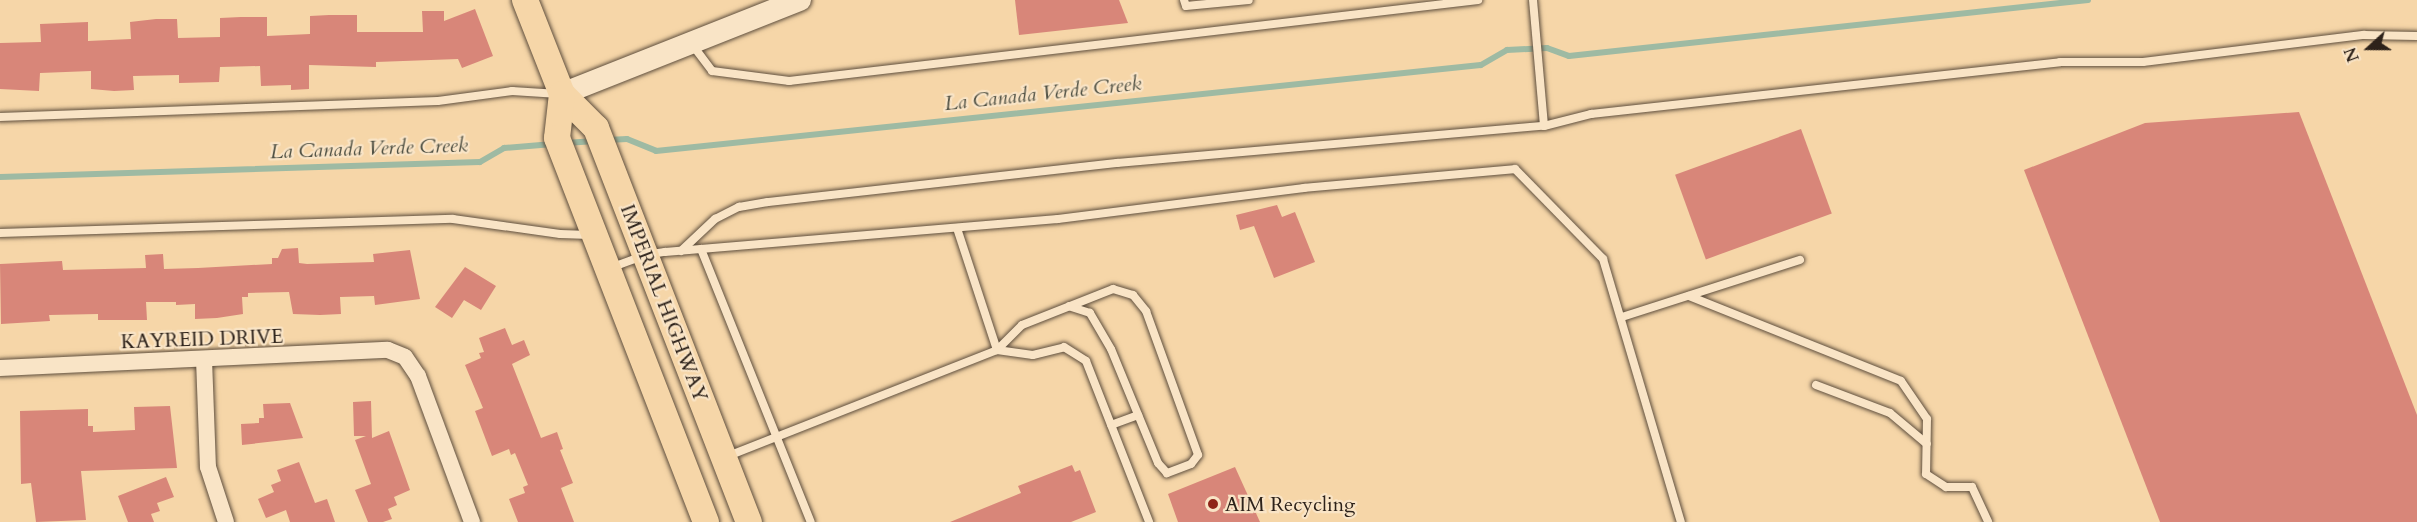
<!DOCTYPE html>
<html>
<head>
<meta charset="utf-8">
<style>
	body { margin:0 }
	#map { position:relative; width:2417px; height:522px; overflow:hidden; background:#f6d6a8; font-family:Cardo,serif }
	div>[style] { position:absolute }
	.stream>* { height:6px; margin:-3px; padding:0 3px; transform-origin:3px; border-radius:3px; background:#9ebaa3 }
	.building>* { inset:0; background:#d88679; transform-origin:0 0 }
	.roads { filter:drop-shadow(0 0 2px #5f4f3e) drop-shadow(0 0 2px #5f4f3e) }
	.lane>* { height:8px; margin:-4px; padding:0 4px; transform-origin:4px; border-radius:4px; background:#f9e4c6 }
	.street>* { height:16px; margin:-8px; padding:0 8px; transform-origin:8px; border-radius:8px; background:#f9e4c6 }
	.secondary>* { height:22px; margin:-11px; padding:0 11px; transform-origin:11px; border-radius:11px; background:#f9e4c6 }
	.primary>* { height:26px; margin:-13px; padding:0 13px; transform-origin:13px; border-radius:13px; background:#f6d6a8 }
	.dots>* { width:16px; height:16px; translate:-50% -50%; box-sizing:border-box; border:3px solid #f9e4c6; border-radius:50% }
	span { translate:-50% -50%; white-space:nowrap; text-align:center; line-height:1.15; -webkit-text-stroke:4.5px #f9e4c6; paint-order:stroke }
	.street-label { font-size:20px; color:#2d221a }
	.poi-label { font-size:20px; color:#2d221a }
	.left { translate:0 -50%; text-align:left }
	.water-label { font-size:21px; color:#4f5043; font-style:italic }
	.north { position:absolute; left:2339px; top:18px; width:60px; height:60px; -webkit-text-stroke:4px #f9e4c6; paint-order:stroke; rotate:249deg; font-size:16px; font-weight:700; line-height:24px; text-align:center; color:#2d221a }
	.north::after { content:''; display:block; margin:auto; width:21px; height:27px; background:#2d221a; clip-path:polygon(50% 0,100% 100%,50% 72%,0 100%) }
</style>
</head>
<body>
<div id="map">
	<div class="stream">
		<div style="left:608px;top:140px;width:19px;rotate:-3deg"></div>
		<div style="left:627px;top:139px;width:31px;rotate:22deg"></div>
		<div style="left:656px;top:151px;width:829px;rotate:-5.95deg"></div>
		<div style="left:1481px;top:65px;width:30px;rotate:-30deg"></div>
		<div style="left:1507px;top:50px;width:40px;rotate:-2.9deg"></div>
		<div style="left:1547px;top:48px;width:23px;rotate:20deg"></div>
		<div style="left:1569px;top:56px;width:522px;rotate:-6.16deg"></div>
		<div style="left:566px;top:143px;width:29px;rotate:-4deg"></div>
		<div style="left:0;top:177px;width:480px;rotate:-1.8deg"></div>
		<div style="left:480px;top:162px;width:28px;rotate:-30deg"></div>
		<div style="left:504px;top:148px;width:49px;rotate:-4.7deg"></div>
	</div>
	<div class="building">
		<div style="clip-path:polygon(1015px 0,1119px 0,1128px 23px,1019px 35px)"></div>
		<div style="clip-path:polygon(475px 9px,493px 56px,462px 68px,458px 59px,376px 62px,376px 67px,309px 65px,309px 89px,291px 90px,291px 85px,261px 86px,260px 66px,220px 67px,219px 82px,179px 83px,179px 75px,133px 76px,134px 90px,114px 91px,91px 89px,91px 71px,40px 73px,39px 91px,0 89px,0 43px,41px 42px,40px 24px,88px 22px,88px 41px,131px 39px,130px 22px,156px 19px,177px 19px,178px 38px,220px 37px,220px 18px,241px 17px,267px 17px,267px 36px,310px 34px,310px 16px,329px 15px,357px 15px,357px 32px,423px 32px,422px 11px,444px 11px,444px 21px)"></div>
		<div style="clip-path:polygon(2299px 112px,2417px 415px,2417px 522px,2160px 522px,2024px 170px,2145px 123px)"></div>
		<div style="left:1801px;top:129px;width:90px;height:134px;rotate:70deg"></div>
		<div style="clip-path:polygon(1277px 205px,1282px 217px,1295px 212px,1315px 262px,1274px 278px,1254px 226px,1240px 230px,1236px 215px)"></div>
		<div style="clip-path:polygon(298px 248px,299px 263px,307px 264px,374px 262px,373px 254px,410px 250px,420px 299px,375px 305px,374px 296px,340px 297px,341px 314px,320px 315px,293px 314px,289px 292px,248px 293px,248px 297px,242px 297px,243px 314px,217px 318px,195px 319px,195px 304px,176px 305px,176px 302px,146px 302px,147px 320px,98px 320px,98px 314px,49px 315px,50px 321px,1px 324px,0 264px,62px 261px,63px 270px,146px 268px,145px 255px,163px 254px,164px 269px,198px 268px,272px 264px,272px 258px,278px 258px,282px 249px)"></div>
		<div style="clip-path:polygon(465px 267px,496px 286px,481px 310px,464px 300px,452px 318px,435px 307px)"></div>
		<div style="clip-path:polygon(505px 328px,512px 345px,524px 340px,530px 355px,512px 364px,541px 438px,557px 432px,563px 449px,560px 450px,573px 483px,561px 488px,574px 522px,518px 522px,509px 499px,525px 493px,523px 487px,528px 485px,515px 453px,511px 455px,509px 449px,492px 456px,475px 411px,483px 408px,465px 365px,481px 358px,479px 353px,484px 352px,479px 338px)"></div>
		<div style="clip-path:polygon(371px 401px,372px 438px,389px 431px,410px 490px,394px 497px,397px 505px,388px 509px,392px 519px,383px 522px,368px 522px,355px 490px,371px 484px,355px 440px,366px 436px,354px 436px,353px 402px)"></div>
		<div style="clip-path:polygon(290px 403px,303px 438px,242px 445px,241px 424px,259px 423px,259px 418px,264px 418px,263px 404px)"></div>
		<div style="clip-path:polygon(170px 406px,177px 468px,81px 471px,86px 520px,36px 522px,31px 483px,21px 484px,20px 411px,88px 409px,88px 426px,93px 426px,93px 432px,135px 430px,134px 407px)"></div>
		<div style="clip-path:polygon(299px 462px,315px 503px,327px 499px,335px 522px,290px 522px,286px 510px,266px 518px,258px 499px,274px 492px,271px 485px,281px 481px,277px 470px)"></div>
		<div style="clip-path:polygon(1072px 465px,1075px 472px,1080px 470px,1096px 512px,1071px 522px,950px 522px,1021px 493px,1018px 486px)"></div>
		<div style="clip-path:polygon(1235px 467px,1260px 522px,1178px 522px,1168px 494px)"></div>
		<div style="clip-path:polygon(166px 477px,174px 497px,157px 503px,160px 511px,151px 514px,154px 522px,128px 522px,118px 496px)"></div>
	</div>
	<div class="roads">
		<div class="lane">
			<div style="left:1184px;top:0;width:6px;rotate:72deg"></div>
			<div style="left:1186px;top:6px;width:63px;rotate:-5.4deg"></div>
			<div style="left:1533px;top:0;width:126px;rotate:85deg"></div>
			<div style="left:691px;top:43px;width:35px;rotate:53deg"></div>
			<div style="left:712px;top:71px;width:78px;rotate:7.4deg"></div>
			<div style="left:789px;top:81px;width:694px;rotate:-6.71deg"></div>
			<div style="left:0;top:117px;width:438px;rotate:-2.1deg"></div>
			<div style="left:438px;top:101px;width:75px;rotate:-7.7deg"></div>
			<div style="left:512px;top:91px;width:47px;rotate:3.7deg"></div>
			<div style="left:0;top:233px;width:453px;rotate:-1.8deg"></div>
			<div style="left:453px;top:219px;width:108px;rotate:8deg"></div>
			<div style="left:560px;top:234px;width:30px;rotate:2deg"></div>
			<div style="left:701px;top:249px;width:294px;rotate:68.1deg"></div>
			<div style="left:681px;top:251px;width:47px;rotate:-43.3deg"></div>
			<div style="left:715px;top:219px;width:27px;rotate:-27deg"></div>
			<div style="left:739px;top:207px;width:29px;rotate:-10deg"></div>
			<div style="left:768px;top:202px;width:351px;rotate:-6.4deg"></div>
			<div style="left:1117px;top:163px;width:429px;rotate:-5deg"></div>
			<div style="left:1544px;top:126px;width:49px;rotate:-14.3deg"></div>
			<div style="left:1591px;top:114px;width:472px;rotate:-6.3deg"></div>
			<div style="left:2060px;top:62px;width:83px"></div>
			<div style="left:2143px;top:62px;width:223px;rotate:-7deg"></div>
			<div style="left:2364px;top:35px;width:53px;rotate:1.1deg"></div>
			<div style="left:610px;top:268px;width:37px;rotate:-20deg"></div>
			<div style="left:645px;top:255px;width:20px;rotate:-9deg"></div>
			<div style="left:665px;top:252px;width:394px;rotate:-4.8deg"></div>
			<div style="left:1058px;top:219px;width:248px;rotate:-7.2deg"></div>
			<div style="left:1304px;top:188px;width:212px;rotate:-5.1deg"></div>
			<div style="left:1515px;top:169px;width:126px;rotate:45.6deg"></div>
			<div style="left:1603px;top:259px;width:274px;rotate:73.5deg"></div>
			<div style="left:1689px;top:296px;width:228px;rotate:21.8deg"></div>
			<div style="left:1901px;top:381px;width:46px;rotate:55.6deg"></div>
			<div style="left:1927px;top:419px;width:55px;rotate:91deg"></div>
			<div style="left:1926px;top:474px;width:24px;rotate:33deg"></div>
			<div style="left:1946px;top:487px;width:26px"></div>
			<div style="left:1972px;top:487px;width:38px;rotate:65deg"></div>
			<div style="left:1622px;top:317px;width:187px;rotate:-17.8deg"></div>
			<div style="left:997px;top:350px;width:35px;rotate:-45deg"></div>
			<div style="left:1022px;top:325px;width:98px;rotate:-21.6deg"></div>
			<div style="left:1113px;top:289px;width:21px;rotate:17deg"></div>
			<div style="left:1133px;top:295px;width:21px;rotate:51deg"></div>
			<div style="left:1146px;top:311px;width:153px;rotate:70.1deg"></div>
			<div style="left:1198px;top:455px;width:11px;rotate:128deg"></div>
			<div style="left:1191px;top:464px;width:26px;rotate:159deg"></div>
			<div style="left:1167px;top:473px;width:13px;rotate:-132deg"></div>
			<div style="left:1158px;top:463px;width:123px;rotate:-112.4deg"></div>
			<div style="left:1111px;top:349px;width:42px;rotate:-120.3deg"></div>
			<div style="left:1090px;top:313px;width:22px;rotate:-162deg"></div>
			<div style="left:997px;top:350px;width:36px;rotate:8deg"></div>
			<div style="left:1033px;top:355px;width:32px;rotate:-14deg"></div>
			<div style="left:1064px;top:347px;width:26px;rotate:32deg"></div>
			<div style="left:1086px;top:361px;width:173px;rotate:68.6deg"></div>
			<div style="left:1816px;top:385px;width:79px;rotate:20.7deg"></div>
			<div style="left:1890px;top:413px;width:48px;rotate:40deg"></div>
			<div style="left:1111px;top:425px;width:29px;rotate:-20deg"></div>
			<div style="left:728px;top:456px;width:289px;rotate:-21.5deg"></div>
			<div style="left:997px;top:350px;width:128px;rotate:-108.2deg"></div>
		</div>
		<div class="street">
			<div style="left:204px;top:359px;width:108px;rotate:87.9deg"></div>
			<div style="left:208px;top:467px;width:58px;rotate:71.9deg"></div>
			<div style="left:0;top:368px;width:388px;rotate:-2.7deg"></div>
			<div style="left:388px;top:350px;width:18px;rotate:22deg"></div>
			<div style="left:405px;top:357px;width:23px;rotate:56deg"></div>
			<div style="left:418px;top:376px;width:156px;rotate:69.7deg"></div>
		</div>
		<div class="secondary">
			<div style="left:562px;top:94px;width:256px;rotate:-21.6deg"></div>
		</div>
		<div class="primary">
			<div style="left:525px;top:0;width:101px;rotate:68.5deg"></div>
			<div style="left:562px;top:94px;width:48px;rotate:45deg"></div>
			<div style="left:596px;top:128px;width:423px;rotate:68.8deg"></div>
			<div style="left:562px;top:94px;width:44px;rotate:96.5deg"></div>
			<div style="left:557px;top:138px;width:412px;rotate:68.8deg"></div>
		</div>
	</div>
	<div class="dots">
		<div style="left:1213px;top:504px;background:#8f2418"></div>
	</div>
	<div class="street-label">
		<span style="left:664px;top:303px;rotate:69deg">IMPERIAL HIGHWAY</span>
		<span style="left:202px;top:339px;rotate:-2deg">KAYREID DRIVE</span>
	</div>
	<div class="poi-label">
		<span class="left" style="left:1225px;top:504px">AIM Recycling</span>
	</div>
	<div class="water-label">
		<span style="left:1043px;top:94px;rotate:-6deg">La Canada Verde Creek</span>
		<span style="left:369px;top:149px;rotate:-2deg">La Canada Verde Creek</span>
	</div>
	<div class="north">N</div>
</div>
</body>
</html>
